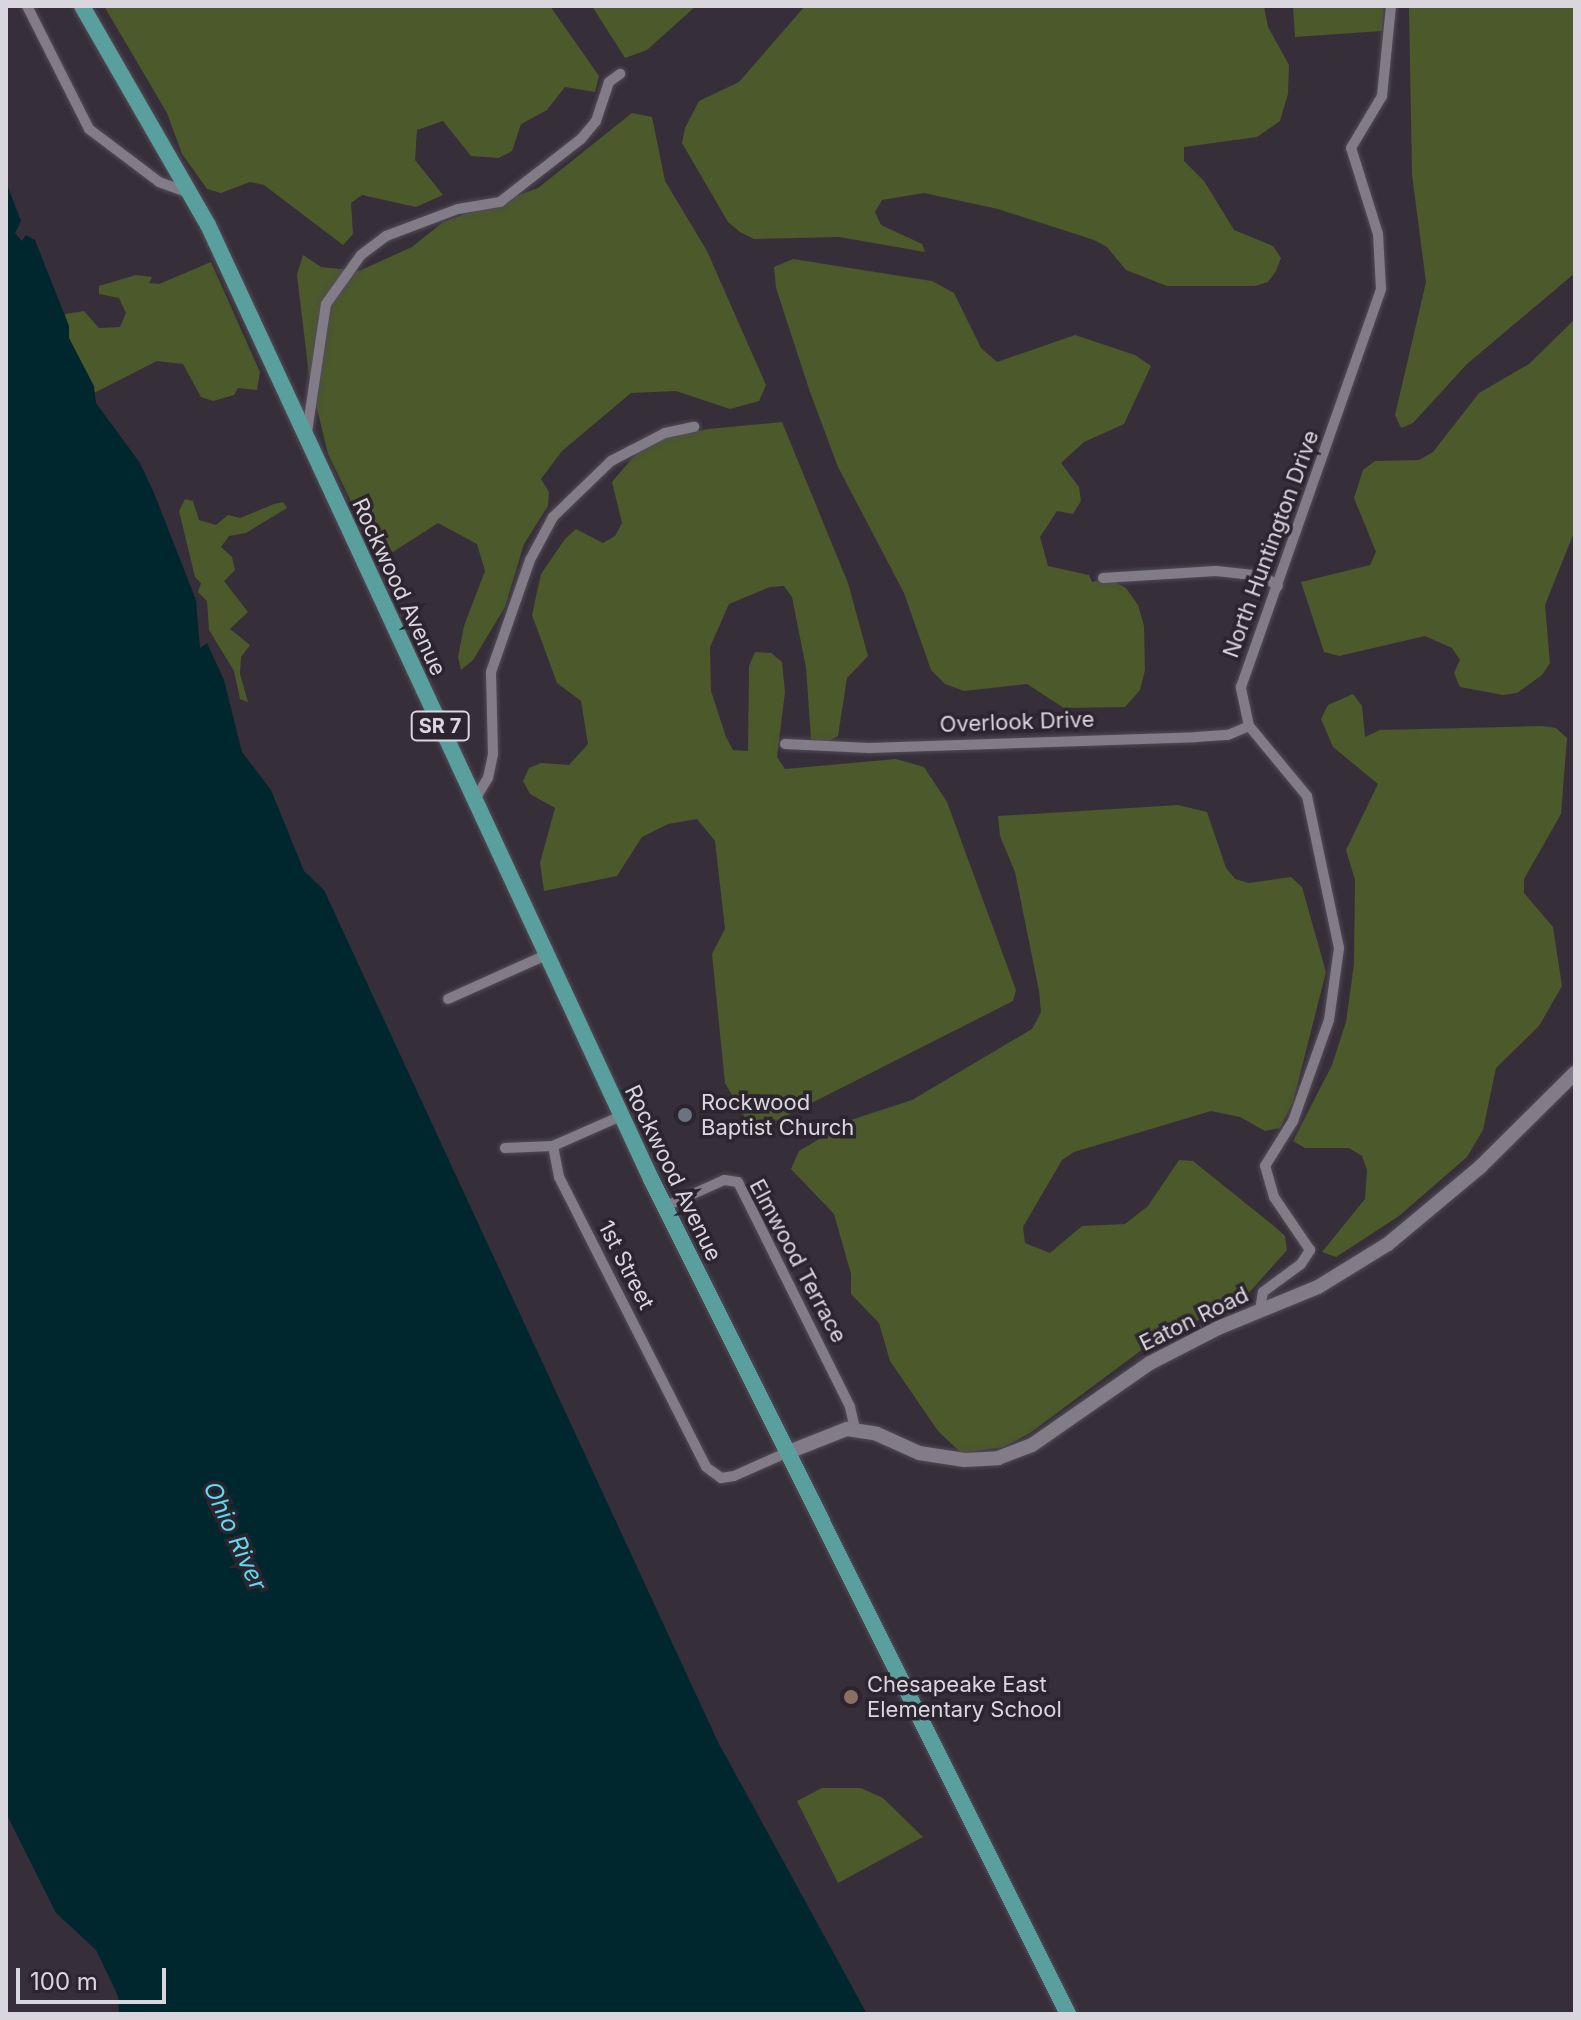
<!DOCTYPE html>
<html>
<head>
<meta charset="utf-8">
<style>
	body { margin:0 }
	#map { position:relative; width:1581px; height:2020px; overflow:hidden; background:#362f3a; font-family:Inter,sans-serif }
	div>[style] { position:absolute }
	.green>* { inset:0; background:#4b592b }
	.water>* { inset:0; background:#00272e }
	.roads { filter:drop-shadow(0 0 2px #524c56) drop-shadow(0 0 2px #524c56) }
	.street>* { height:10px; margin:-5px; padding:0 5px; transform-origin:5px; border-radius:5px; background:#827b88 }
	.secondary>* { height:14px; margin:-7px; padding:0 7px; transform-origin:7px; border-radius:7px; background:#827b88 }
	.primary>* { height:16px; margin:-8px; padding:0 8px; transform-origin:8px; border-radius:8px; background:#599f9e }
	.dots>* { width:22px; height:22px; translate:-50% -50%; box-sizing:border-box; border:4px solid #2c2530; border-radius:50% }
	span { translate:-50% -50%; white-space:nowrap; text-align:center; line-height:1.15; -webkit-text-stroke:7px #2c2530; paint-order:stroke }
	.shield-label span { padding:2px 6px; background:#2c2530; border:2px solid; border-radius:6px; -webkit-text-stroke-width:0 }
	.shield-label { font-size:20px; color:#dad6dd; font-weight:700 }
	.street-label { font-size:22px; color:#dad6dd }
	.poi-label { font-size:22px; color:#dad6dd }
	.left { translate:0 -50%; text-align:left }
	.water-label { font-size:24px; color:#5adcf3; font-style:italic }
	.frame { position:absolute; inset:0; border:8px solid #dad6dd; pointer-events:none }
	.scale { position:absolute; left:16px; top:1968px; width:150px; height:36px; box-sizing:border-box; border:4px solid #dad6dd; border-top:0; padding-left:10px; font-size:24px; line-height:28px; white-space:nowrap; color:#dad6dd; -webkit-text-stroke:6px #2c2530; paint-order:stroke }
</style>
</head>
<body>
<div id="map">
	<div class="green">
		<div style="clip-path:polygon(104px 6px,550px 6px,599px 76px,595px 92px,565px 87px,547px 110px,521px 124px,512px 151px,499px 158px,471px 156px,443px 121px,417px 130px,415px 160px,443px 195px,416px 207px,362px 195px,351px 203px,353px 234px,343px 245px,264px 185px,250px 182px,221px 193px,207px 189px,182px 154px,167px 113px)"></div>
		<div style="clip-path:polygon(592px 6px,696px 6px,647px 50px,625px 58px)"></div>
		<div style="clip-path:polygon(805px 6px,1264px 6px,1268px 27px,1289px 65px,1288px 94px,1280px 121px,1257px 137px,1184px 147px,1184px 161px,1204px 181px,1234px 230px,1273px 246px,1281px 258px,1276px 271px,1268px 282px,1255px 286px,1167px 286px,1126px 270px,1107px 247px,1094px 240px,998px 209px,924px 193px,882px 200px,875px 212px,881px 225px,922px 244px,925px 252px,839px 237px,754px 239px,740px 232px,728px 222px,682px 143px,685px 128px,699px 101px,739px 82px)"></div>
		<div style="clip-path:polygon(1293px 6px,1384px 6px,1382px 31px,1295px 37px)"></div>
		<div style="clip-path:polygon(1409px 6px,1575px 6px,1575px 273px,1467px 364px,1413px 423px,1401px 428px,1395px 415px,1426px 282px,1412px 175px)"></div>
		<div style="clip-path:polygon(632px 113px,652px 117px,665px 181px,707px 251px,766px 385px,759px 401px,730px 409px,676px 391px,631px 393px,562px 451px,541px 479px,549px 492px,548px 506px,524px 544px,505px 607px,473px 660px,461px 670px,458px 657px,464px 626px,485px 571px,477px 544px,438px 523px,393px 552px,363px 526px,328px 454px,309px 375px,297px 275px,303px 255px,321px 267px,359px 271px,412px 247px,443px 222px,538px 188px)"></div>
		<div style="clip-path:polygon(793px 259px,932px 281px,954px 293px,981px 348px,997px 362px,1075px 335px,1135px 355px,1151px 366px,1124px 424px,1084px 442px,1061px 463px,1079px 487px,1081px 501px,1073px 514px,1057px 511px,1040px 537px,1048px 566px,1089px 575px,1092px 582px,1107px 578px,1126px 588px,1138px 605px,1144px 626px,1145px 670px,1140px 690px,1125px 707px,1064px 708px,1027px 684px,964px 691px,945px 684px,931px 670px,904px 593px,838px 467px,810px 392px,776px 288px,774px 267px)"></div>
		<div style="clip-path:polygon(211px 262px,260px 372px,257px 390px,238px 388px,234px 395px,213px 401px,201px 397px,183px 364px,157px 361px,94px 393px,69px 338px,65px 314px,84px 311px,99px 328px,120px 327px,126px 313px,119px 298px,99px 294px,99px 286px,136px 275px,152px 277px,149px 283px,159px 284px)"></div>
		<div style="clip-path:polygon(1575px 319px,1575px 530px,1545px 605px,1550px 663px,1542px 675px,1517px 693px,1503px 695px,1460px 687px,1454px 673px,1460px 660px,1452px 648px,1425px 636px,1339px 656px,1324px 652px,1301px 582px,1370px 565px,1376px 552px,1354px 498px,1363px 470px,1375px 461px,1419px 460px,1433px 452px,1479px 393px,1529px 364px)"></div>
		<div style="clip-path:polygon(782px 422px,848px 583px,868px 656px,847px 678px,838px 736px,825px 743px,811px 739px,806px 668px,792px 597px,784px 586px,770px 587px,729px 604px,710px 647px,711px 691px,726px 737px,733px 750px,748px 751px,749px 666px,755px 652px,771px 653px,782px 662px,785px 692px,777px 757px,785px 769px,896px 759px,924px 767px,947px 802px,1016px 990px,1013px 1001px,774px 1122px,747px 1121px,725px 1083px,712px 954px,725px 929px,715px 841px,697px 819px,668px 824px,642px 837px,617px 876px,544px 891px,540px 863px,555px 808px,530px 794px,523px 781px,529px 768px,541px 763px,569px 765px,588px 744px,581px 701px,557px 683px,532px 615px,541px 574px,565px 539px,576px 529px,603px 543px,615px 536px,622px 523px,612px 482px,640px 449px,666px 437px,708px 429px)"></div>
		<div style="clip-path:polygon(185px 499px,193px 501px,199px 520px,216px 525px,228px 515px,240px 518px,274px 504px,283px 502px,287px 508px,246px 533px,229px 536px,221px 547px,232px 557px,235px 570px,224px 581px,248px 612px,230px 629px,250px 645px,241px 657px,240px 674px,248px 702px,240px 699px,234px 671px,209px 630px,207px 601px,198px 592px,201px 583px,195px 577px,179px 511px)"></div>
		<div style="clip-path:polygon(1353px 694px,1362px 706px,1365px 737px,1380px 730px,1542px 726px,1556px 728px,1567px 738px,1561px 814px,1524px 879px,1524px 893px,1553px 927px,1562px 986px,1539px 1026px,1496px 1068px,1483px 1130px,1467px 1157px,1399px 1216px,1336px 1257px,1322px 1252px,1365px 1199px,1367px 1170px,1362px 1156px,1349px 1148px,1305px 1148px,1293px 1141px,1332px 1065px,1346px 1022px,1354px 964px,1355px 880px,1346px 850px,1378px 784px,1333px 747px,1321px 719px,1328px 705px)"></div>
		<div style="clip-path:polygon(1178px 805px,1207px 812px,1226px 868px,1235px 879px,1249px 883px,1291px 877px,1302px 887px,1326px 972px,1293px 1102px,1280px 1128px,1265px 1131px,1240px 1117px,1211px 1111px,1074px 1152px,1062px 1160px,1023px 1227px,1025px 1243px,1050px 1253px,1082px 1226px,1125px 1224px,1148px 1206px,1179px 1160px,1193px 1161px,1274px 1226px,1285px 1236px,1287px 1250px,1247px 1295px,1143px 1349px,1030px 1433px,1004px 1447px,961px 1453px,938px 1431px,890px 1361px,879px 1323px,851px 1294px,851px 1274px,834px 1214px,791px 1169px,799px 1151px,851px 1120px,912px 1100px,1032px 1029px,1041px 1012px,1039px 991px,1015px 872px,1000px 836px,998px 816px)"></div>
		<div style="clip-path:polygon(822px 1788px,861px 1788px,883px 1798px,923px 1837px,838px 1883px,797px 1801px)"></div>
	</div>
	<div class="water">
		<div style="clip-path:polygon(6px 182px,21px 221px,15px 233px,22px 241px,26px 235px,35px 240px,69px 326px,69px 338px,94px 386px,96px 403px,140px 463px,154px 493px,196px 600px,200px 648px,207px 643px,224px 680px,242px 752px,271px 790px,304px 871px,324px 890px,718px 1742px,867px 2014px,119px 2014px,118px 1996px,96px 1950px,56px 1913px,6px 1813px)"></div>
	</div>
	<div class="roads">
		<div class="street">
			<div style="left:27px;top:6px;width:138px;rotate:63.2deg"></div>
			<div style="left:89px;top:129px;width:88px;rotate:37.1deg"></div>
			<div style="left:159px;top:182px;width:35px;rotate:20deg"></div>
			<div style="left:306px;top:439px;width:136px;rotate:-81.6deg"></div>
			<div style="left:326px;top:304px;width:60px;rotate:-54.5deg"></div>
			<div style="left:361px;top:255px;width:31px;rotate:-37deg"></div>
			<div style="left:386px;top:236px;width:77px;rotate:-20.6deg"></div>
			<div style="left:458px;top:209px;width:43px;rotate:-9.5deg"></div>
			<div style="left:500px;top:202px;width:103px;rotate:-37.9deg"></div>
			<div style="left:581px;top:139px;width:23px;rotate:-50deg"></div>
			<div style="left:596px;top:121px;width:41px;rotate:-71.6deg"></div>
			<div style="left:609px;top:82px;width:14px;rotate:-36deg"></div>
			<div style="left:1103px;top:578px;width:113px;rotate:-3.5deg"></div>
			<div style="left:1216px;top:571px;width:47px;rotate:6.1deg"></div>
			<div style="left:1263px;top:576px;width:18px;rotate:34deg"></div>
			<div style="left:785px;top:744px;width:84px;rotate:2.7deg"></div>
			<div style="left:869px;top:748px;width:327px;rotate:-1.9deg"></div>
			<div style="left:1196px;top:737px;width:32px;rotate:-4deg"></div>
			<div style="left:1228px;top:735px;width:23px;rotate:-23deg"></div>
			<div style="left:474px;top:801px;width:27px;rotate:-59deg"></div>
			<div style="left:488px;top:778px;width:25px;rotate:-78deg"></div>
			<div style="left:493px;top:754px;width:82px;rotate:-91.4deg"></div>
			<div style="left:491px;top:672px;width:119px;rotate:-70.8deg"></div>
			<div style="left:530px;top:560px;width:49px;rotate:-61.9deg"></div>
			<div style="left:553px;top:517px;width:81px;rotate:-44deg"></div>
			<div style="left:611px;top:461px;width:61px;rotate:-27.4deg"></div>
			<div style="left:665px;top:433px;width:30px;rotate:-12deg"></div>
			<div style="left:448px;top:999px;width:107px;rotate:-24.2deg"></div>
			<div style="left:621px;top:1116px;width:74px;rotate:156.2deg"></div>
			<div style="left:553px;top:1146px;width:32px;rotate:79deg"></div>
			<div style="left:559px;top:1177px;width:325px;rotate:63.1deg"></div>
			<div style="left:706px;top:1467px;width:19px;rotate:36deg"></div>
			<div style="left:721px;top:1478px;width:13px;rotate:-9deg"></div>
			<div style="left:734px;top:1476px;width:57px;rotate:-23.9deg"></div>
			<div style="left:505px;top:1148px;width:48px;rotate:-2.4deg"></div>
			<div style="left:664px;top:1207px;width:66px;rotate:-24.2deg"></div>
			<div style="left:724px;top:1180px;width:14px;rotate:8deg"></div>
			<div style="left:738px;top:1182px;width:251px;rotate:63.5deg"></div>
			<div style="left:850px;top:1407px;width:23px;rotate:77deg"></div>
			<div style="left:1260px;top:1310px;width:18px;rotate:-81deg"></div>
			<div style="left:1263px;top:1292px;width:47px;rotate:-36.4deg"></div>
			<div style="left:1301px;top:1264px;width:17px;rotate:-57deg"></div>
			<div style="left:1310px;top:1250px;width:64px;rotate:-124.2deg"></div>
			<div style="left:1274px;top:1197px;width:32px;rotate:-106deg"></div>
			<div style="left:1265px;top:1166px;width:53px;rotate:-58.1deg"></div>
			<div style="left:1293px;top:1121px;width:107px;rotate:-70.4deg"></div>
			<div style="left:1329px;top:1020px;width:73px;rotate:-82.1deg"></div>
			<div style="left:1339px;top:948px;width:155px;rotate:-101.9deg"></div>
			<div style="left:1307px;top:796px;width:91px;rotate:-129.6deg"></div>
			<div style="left:1249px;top:726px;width:40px;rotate:-102deg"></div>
			<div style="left:1241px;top:687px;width:422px;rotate:-70.6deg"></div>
			<div style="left:1381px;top:289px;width:55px;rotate:-93.1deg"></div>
			<div style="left:1378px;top:234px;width:90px;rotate:-107.4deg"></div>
			<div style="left:1351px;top:148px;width:61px;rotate:-59.2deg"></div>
			<div style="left:1382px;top:96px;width:90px;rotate:-84.3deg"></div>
		</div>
		<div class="secondary">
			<div style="left:786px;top:1453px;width:66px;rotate:-21.5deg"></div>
			<div style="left:847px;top:1429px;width:30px;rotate:9deg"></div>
			<div style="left:877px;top:1434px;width:46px;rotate:24.3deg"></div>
			<div style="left:919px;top:1453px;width:46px;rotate:8.8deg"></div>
			<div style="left:964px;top:1460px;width:34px;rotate:-3deg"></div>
			<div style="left:998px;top:1458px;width:36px;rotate:-21deg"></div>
			<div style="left:1032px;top:1445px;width:144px;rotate:-34.8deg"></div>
			<div style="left:1150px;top:1363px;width:76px;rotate:-27.2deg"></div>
			<div style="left:1218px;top:1328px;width:108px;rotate:-22.3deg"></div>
			<div style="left:1318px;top:1287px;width:82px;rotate:-31.6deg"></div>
			<div style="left:1388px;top:1244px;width:120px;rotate:-39.9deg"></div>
			<div style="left:1480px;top:1167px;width:134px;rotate:-44.7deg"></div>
		</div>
		<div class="primary">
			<div style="left:82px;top:6px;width:253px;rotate:60.1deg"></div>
			<div style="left:208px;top:225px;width:1052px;rotate:65.09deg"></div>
			<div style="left:651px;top:1179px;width:933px;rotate:63.46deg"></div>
		</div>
	</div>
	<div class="dots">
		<div style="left:685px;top:1115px;background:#6b7280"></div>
		<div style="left:851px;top:1697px;background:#8d6e63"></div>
	</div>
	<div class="shield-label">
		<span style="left:440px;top:726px">SR 7</span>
	</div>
	<div class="street-label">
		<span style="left:1271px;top:544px;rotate:-70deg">North Huntington Drive</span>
		<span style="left:399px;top:587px;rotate:65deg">Rockwood Avenue</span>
		<span style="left:1017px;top:722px;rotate:-2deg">Overlook Drive</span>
		<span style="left:673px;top:1173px;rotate:64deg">Rockwood Avenue</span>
		<span style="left:798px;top:1261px;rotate:62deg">Elmwood Terrace</span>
		<span style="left:626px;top:1265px;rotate:63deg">1st Street</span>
		<span style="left:1194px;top:1319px;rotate:-26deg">Eaton Road</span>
	</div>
	<div class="poi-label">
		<span class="left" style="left:701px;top:1115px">Rockwood<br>Baptist Church</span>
		<span class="left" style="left:867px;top:1697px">Chesapeake East<br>Elementary School</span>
	</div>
	<div class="water-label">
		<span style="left:235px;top:1536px;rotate:65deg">Ohio River</span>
	</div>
	<div class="frame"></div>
	<div class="scale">100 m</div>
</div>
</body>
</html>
